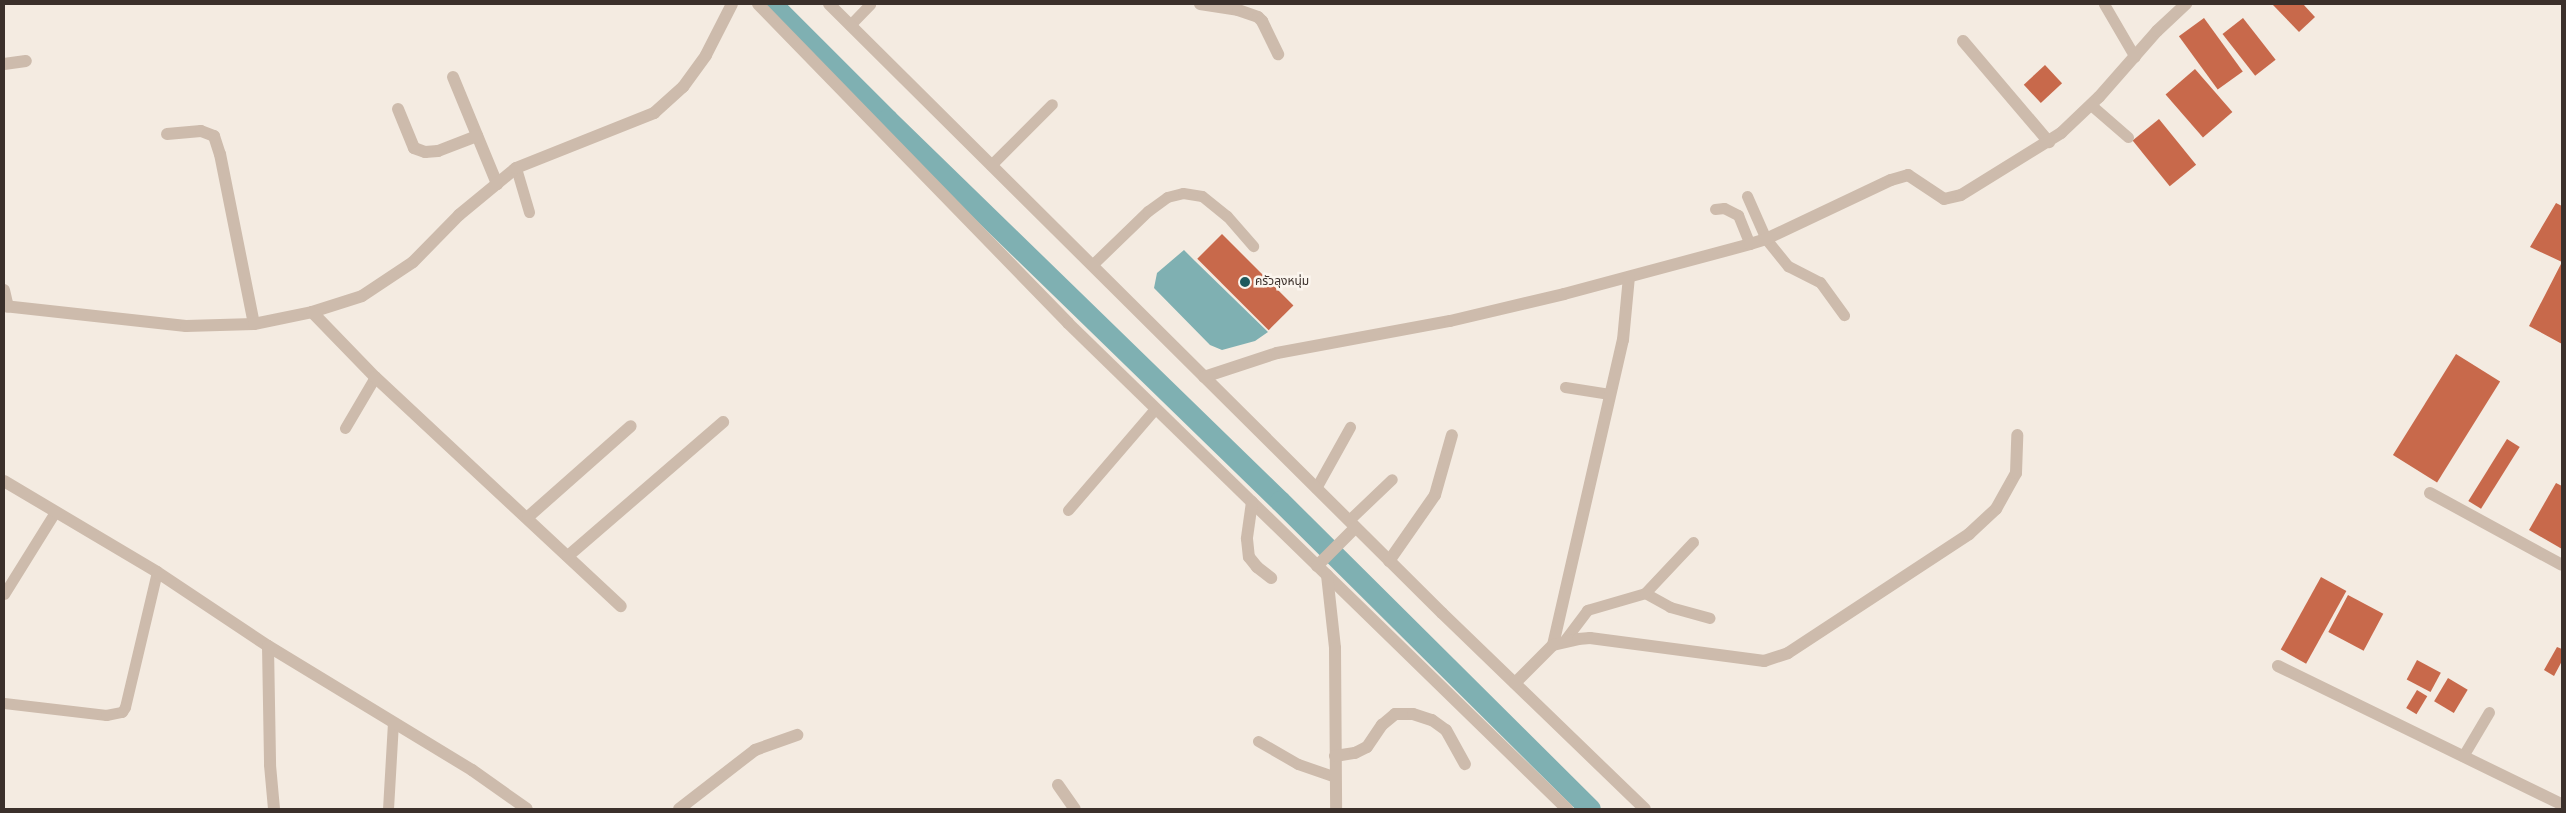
<!DOCTYPE html>
<html>
<head>
<meta charset="utf-8">
<style>
	body { margin:0 }
	#map { position:relative; width:2566px; height:813px; overflow:hidden; background:#f4ebe1; font-family:"DejaVu Sans","Noto Sans Thai",sans-serif }
	div>[style] { position:absolute }
	.water>* { inset:0; background:#7fb0b2 }
	.canal>* { height:21px; margin:-10.5px; padding:0 10.5px; transform-origin:10.5px; border-radius:10.5px; background:#7fb0b2 }
	.building>* { inset:0; background:#c8694b; transform-origin:0 0 }
	.service>* { height:11px; margin:-5.5px; padding:0 5.5px; transform-origin:5.5px; border-radius:5.5px; background:#cdbbac }
	.minor>* { height:12px; margin:-6px; padding:0 6px; transform-origin:6px; border-radius:6px; background:#cdbbac }
	.dots>* { width:14px; height:14px; translate:-50% -50%; box-sizing:border-box; border:2px solid #fbf5ee; border-radius:50% }
	span { translate:-50% -50%; white-space:nowrap; text-align:center; line-height:1.15; -webkit-text-stroke:5px #fbf5ee; paint-order:stroke }
	.poi-label { font-size:12px; color:#3b302b }
	.left { translate:0 -50%; text-align:left }
	.frame { position:absolute; inset:0; border:5px solid #3b302b; pointer-events:none }
</style>
</head>
<body>
<div id="map">
	<div class="water">
		<div style="clip-path:polygon(1184px 250px,1195px 261px,1268px 332px,1255px 341px,1222px 350px,1210px 345px,1154px 288px,1157px 273px)"></div>
	</div>
	<div class="canal">
		<div style="left:772px;top:4px;width:163px;rotate:45deg"></div>
		<div style="left:887px;top:119px;width:548px;rotate:44.19deg"></div>
		<div style="left:1280px;top:501px;width:437px;rotate:44.8deg"></div>
	</div>
	<div class="building">
		<div style="clip-path:polygon(2275px 4px,2303px 4px,2315px 17px,2299px 32px,2273px 5px)"></div>
		<div style="left:2204px;top:18px;width:66px;height:31px;rotate:54deg"></div>
		<div style="left:2243px;top:18px;width:53px;height:26px;rotate:52deg"></div>
		<div style="left:2045px;top:65px;width:25px;height:29px;rotate:47deg"></div>
		<div style="left:2195px;top:69px;width:57px;height:39px;rotate:49deg"></div>
		<div style="left:2159px;top:119px;width:59px;height:34px;rotate:51deg"></div>
		<div style="clip-path:polygon(2556px 203px,2562px 206px,2562px 344px,2529px 326px,2562px 262px,2530px 247px)"></div>
		<div style="left:1222px;top:234px;width:101px;height:35px;rotate:45deg"></div>
		<div style="left:2456px;top:354px;width:52px;height:119px;rotate:32deg"></div>
		<div style="left:2507px;top:439px;width:15px;height:73px;rotate:32deg"></div>
		<div style="clip-path:polygon(2556px 483px,2562px 486px,2562px 549px,2529px 530px)"></div>
		<div style="left:2321px;top:577px;width:29px;height:83px;rotate:29deg"></div>
		<div style="left:2348px;top:595px;width:40px;height:42px;rotate:28deg"></div>
		<div style="clip-path:polygon(2557px 647px,2562px 649px,2562px 661px,2554px 676px,2544px 670px)"></div>
		<div style="left:2417px;top:660px;width:27px;height:22px;rotate:28deg"></div>
		<div style="left:2448px;top:678px;width:23px;height:27px;rotate:31deg"></div>
		<div style="left:2417px;top:690px;width:12px;height:21px;rotate:31deg"></div>
	</div>
	<div class="service">
		<div style="left:2104px;top:4px;width:61px;rotate:59.7deg"></div>
		<div style="left:850px;top:25px;width:29px;rotate:-46deg"></div>
		<div style="left:2091px;top:105px;width:49px;rotate:40.9deg"></div>
		<div style="left:991px;top:165px;width:86px;rotate:-45deg"></div>
		<div style="left:516px;top:168px;width:46px;rotate:73.5deg"></div>
		<div style="left:1747px;top:196px;width:47px;rotate:66.2deg"></div>
		<div style="left:1766px;top:239px;width:35px;rotate:51deg"></div>
		<div style="left:1788px;top:266px;width:36px;rotate:27deg"></div>
		<div style="left:1820px;top:282px;width:41px;rotate:54deg"></div>
		<div style="left:1715px;top:209px;width:9px;rotate:-6deg"></div>
		<div style="left:1724px;top:208px;width:16px;rotate:27deg"></div>
		<div style="left:1738px;top:215px;width:31px;rotate:68deg"></div>
		<div style="left:1092px;top:265px;width:78px;rotate:-44deg"></div>
		<div style="left:1148px;top:211px;width:24px;rotate:-36deg"></div>
		<div style="left:1167px;top:197px;width:16px;rotate:-14deg"></div>
		<div style="left:1183px;top:193px;width:19px;rotate:9deg"></div>
		<div style="left:1202px;top:196px;width:32px;rotate:39deg"></div>
		<div style="left:1227px;top:216px;width:40px;rotate:49deg"></div>
		<div style="left:1565px;top:387px;width:45px;rotate:9deg"></div>
		<div style="left:345px;top:428px;width:59px;rotate:-59.5deg"></div>
		<div style="left:1316px;top:488px;width:70px;rotate:-60.9deg"></div>
		<div style="left:1068px;top:510px;width:133px;rotate:-49.3deg"></div>
		<div style="left:1349px;top:520px;width:59px;rotate:-43.6deg"></div>
		<div style="left:1645px;top:593px;width:29px;rotate:29deg"></div>
		<div style="left:1670px;top:607px;width:41px;rotate:15.4deg"></div>
		<div style="left:4px;top:594px;width:97px;rotate:-58.1deg"></div>
		<div style="left:1564px;top:641px;width:39px;rotate:-53deg"></div>
		<div style="left:1587px;top:610px;width:60px;rotate:-16.3deg"></div>
		<div style="left:1645px;top:593px;width:70px;rotate:-46.7deg"></div>
		<div style="left:4px;top:703px;width:103px;rotate:6.7deg"></div>
		<div style="left:106px;top:715px;width:16px;rotate:-11deg"></div>
		<div style="left:122px;top:712px;width:6px;rotate:-59deg"></div>
		<div style="left:125px;top:707px;width:139px;rotate:-76.7deg"></div>
		<div style="left:1258px;top:741px;width:46px;rotate:29.9deg"></div>
		<div style="left:1298px;top:764px;width:39px;rotate:19deg"></div>
		<div style="left:2463px;top:756px;width:51px;rotate:-59.4deg"></div>
		<div style="left:388px;top:809px;width:87px;rotate:-86.7deg"></div>
	</div>
	<div class="minor">
		<div style="left:758px;top:4px;width:445px;rotate:45.8deg"></div>
		<div style="left:1068px;top:323px;width:697px;rotate:44.24deg"></div>
		<div style="left:829px;top:4px;width:864px;rotate:44.81deg"></div>
		<div style="left:1442px;top:613px;width:282px;rotate:44deg"></div>
		<div style="left:1200px;top:4px;width:38px;rotate:9deg"></div>
		<div style="left:1238px;top:10px;width:21px;rotate:19deg"></div>
		<div style="left:1258px;top:17px;width:6px;rotate:45deg"></div>
		<div style="left:1262px;top:21px;width:37px;rotate:64deg"></div>
		<div style="left:1963px;top:41px;width:133px;rotate:49.6deg"></div>
		<div style="left:4px;top:64px;width:22px;rotate:-8deg"></div>
		<div style="left:453px;top:77px;width:116px;rotate:67.6deg"></div>
		<div style="left:398px;top:109px;width:42px;rotate:67.7deg"></div>
		<div style="left:414px;top:148px;width:12px;rotate:20deg"></div>
		<div style="left:425px;top:152px;width:13px;rotate:-4deg"></div>
		<div style="left:438px;top:151px;width:42px;rotate:-21deg"></div>
		<div style="left:167px;top:134px;width:34px;rotate:-5deg"></div>
		<div style="left:201px;top:131px;width:14px;rotate:21deg"></div>
		<div style="left:214px;top:136px;width:19px;rotate:72deg"></div>
		<div style="left:220px;top:154px;width:173px;rotate:78.7deg"></div>
		<div style="left:4px;top:290px;width:17px;rotate:77deg"></div>
		<div style="left:4px;top:306px;width:183px;rotate:6.3deg"></div>
		<div style="left:186px;top:326px;width:68px;rotate:-1.7deg"></div>
		<div style="left:254px;top:324px;width:59px;rotate:-11.7deg"></div>
		<div style="left:312px;top:312px;width:52px;rotate:-17.7deg"></div>
		<div style="left:362px;top:296px;width:61px;rotate:-33.7deg"></div>
		<div style="left:413px;top:262px;width:66px;rotate:-45.6deg"></div>
		<div style="left:459px;top:215px;width:74px;rotate:-39.5deg"></div>
		<div style="left:516px;top:168px;width:149px;rotate:-21.7deg"></div>
		<div style="left:654px;top:113px;width:39px;rotate:-42deg"></div>
		<div style="left:683px;top:87px;width:39px;rotate:-54deg"></div>
		<div style="left:706px;top:55px;width:57px;rotate:-63deg"></div>
		<div style="left:312px;top:312px;width:91px;rotate:45.9deg"></div>
		<div style="left:375px;top:377px;width:336px;rotate:43deg"></div>
		<div style="left:1204px;top:377px;width:77px;rotate:-18.2deg"></div>
		<div style="left:1277px;top:353px;width:176px;rotate:-10.5deg"></div>
		<div style="left:1450px;top:321px;width:117px;rotate:-13.3deg"></div>
		<div style="left:1564px;top:294px;width:193px;rotate:-15deg"></div>
		<div style="left:1750px;top:244px;width:17px;rotate:-17deg"></div>
		<div style="left:1766px;top:239px;width:138px;rotate:-25.3deg"></div>
		<div style="left:1891px;top:180px;width:18px;rotate:-16deg"></div>
		<div style="left:1908px;top:175px;width:43px;rotate:33.7deg"></div>
		<div style="left:1944px;top:199px;width:17px;rotate:-13deg"></div>
		<div style="left:1961px;top:195px;width:118px;rotate:-31.8deg"></div>
		<div style="left:2061px;top:133px;width:52px;rotate:-43.5deg"></div>
		<div style="left:2099px;top:97px;width:88px;rotate:-48.7deg"></div>
		<div style="left:2157px;top:31px;width:40px;rotate:-43deg"></div>
		<div style="left:4px;top:481px;width:178px;rotate:30.7deg"></div>
		<div style="left:157px;top:572px;width:133px;rotate:33.7deg"></div>
		<div style="left:268px;top:646px;width:239px;rotate:31.3deg"></div>
		<div style="left:472px;top:770px;width:67px;rotate:35.3deg"></div>
		<div style="left:2430px;top:493px;width:150px;rotate:28.6deg"></div>
		<div style="left:1252px;top:502px;width:37px;rotate:98deg"></div>
		<div style="left:1247px;top:539px;width:18px;rotate:84deg"></div>
		<div style="left:1249px;top:557px;width:13px;rotate:51deg"></div>
		<div style="left:1257px;top:567px;width:18px;rotate:38deg"></div>
		<div style="left:528px;top:517px;width:137px;rotate:-41.5deg"></div>
		<div style="left:568px;top:556px;width:205px;rotate:-40.8deg"></div>
		<div style="left:1389px;top:561px;width:80px;rotate:-55.1deg"></div>
		<div style="left:1435px;top:495px;width:62px;rotate:-74.2deg"></div>
		<div style="left:1317px;top:566px;width:54px;rotate:-45deg"></div>
		<div style="left:1327px;top:575px;width:73px;rotate:83.7deg"></div>
		<div style="left:1335px;top:648px;width:161px;rotate:89.6deg"></div>
		<div style="left:1553px;top:645px;width:313px;rotate:-77.1deg"></div>
		<div style="left:1623px;top:340px;width:63px;rotate:-84.6deg"></div>
		<div style="left:268px;top:646px;width:119px;rotate:89deg"></div>
		<div style="left:270px;top:765px;width:44px;rotate:84.8deg"></div>
		<div style="left:2278px;top:666px;width:313px;rotate:26deg"></div>
		<div style="left:1515px;top:683px;width:54px;rotate:-45deg"></div>
		<div style="left:1553px;top:645px;width:26px;rotate:-13deg"></div>
		<div style="left:1578px;top:639px;width:12px;rotate:-5deg"></div>
		<div style="left:1590px;top:638px;width:176px;rotate:7.5deg"></div>
		<div style="left:1764px;top:661px;width:25px;rotate:-18deg"></div>
		<div style="left:1788px;top:653px;width:217px;rotate:-33.3deg"></div>
		<div style="left:1969px;top:534px;width:37px;rotate:-43deg"></div>
		<div style="left:1996px;top:509px;width:41px;rotate:-60.9deg"></div>
		<div style="left:2016px;top:473px;width:38px;rotate:-88deg"></div>
		<div style="left:1335px;top:756px;width:20px;rotate:-9deg"></div>
		<div style="left:1355px;top:753px;width:13px;rotate:-27deg"></div>
		<div style="left:1367px;top:747px;width:27px;rotate:-56deg"></div>
		<div style="left:1382px;top:725px;width:17px;rotate:-40deg"></div>
		<div style="left:1395px;top:714px;width:18px"></div>
		<div style="left:1413px;top:714px;width:20px;rotate:18deg"></div>
		<div style="left:1432px;top:720px;width:17px;rotate:36deg"></div>
		<div style="left:1446px;top:730px;width:39px;rotate:61deg"></div>
		<div style="left:1058px;top:785px;width:29px;rotate:55deg"></div>
		<div style="left:679px;top:809px;width:96px;rotate:-37.8deg"></div>
		<div style="left:755px;top:750px;width:45px;rotate:-19.7deg"></div>
	</div>
	<div class="dots">
		<div style="left:1245px;top:282px;background:#1f5a5e"></div>
	</div>
	<div class="poi-label">
		<span class="left" style="left:1255px;top:282px">ครัวลุงหนุ่ม</span>
	</div>
	<div class="frame"></div>
</div>
</body>
</html>
